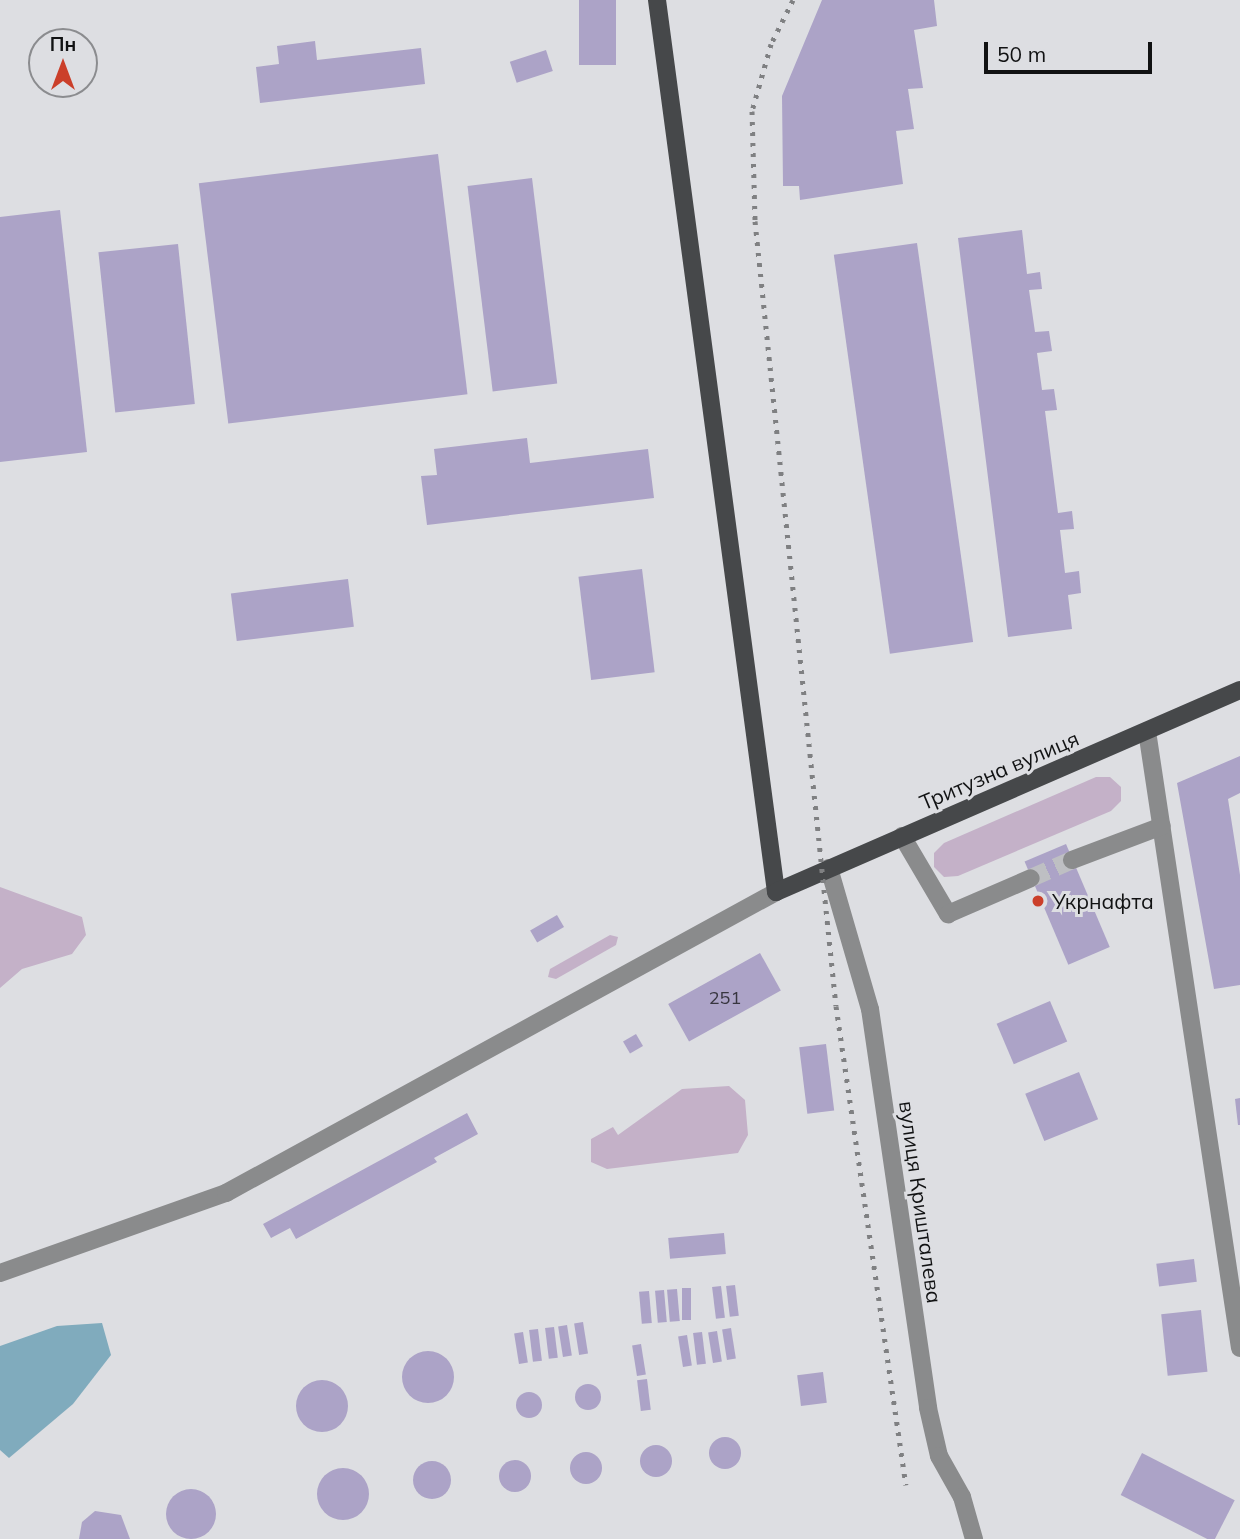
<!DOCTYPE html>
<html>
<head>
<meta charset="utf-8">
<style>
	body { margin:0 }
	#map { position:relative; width:1240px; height:1539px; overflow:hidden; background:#dddee2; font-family:Mulish,sans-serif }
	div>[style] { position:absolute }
	.green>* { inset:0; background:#c4b1c8 }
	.water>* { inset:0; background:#80abbd }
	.building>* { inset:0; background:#aca3c7; transform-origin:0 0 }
	.round { border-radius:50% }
	.minor-tunnel>* { height:18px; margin-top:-9px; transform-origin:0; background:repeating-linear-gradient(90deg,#bebfc3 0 18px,transparent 0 27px) }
	.minor>* { height:18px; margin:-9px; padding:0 9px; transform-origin:9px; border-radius:9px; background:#8a8b8c }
	.major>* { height:18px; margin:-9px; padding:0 9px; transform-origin:9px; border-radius:9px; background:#46484a }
	.rail>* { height:5px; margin-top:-2.5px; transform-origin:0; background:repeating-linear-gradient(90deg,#7f8082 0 3.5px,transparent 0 10.5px) }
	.dots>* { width:19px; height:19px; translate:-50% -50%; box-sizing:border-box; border:4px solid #dddee2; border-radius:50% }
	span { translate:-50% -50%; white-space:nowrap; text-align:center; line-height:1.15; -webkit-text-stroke:6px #dddee2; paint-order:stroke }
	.number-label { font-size:18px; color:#383640 }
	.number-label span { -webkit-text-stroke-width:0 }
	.street-label { font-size:21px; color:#111213 }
	.poi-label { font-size:21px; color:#111213 }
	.left { translate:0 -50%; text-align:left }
	.north { position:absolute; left:28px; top:28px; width:70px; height:70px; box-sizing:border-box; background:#dddee2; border:2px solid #8b8c8f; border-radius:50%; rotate:0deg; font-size:19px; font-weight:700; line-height:28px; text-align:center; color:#111213 }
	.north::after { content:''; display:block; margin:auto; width:24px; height:32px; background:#cb3f2a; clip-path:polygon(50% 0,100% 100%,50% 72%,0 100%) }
	.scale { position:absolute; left:984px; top:42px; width:168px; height:32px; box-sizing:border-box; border:4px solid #111213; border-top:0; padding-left:9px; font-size:21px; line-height:24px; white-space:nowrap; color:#111213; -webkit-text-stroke:5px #dddee2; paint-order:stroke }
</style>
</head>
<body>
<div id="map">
	<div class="green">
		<div style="clip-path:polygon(1096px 777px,1110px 777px,1121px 787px,1121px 801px,1111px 811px,958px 876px,944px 877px,934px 867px,934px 853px,944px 843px)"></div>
		<div style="clip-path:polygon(0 887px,82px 917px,86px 935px,72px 954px,22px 969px,0 988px)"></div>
		<div style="clip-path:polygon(610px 935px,618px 937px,616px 945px,556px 979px,548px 977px,550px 969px)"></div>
		<div style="clip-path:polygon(729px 1086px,745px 1100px,748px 1135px,738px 1153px,607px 1169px,591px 1162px,591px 1139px,613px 1127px,618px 1135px,682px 1089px)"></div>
	</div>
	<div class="water">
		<div style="clip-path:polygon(102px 1323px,111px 1355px,73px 1404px,9px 1458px,0 1450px,0 1346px,57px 1326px)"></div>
	</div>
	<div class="building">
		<div style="left:579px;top:0;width:37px;height:65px"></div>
		<div style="clip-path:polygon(822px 0,934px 0,937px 26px,914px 30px,923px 88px,908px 89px,914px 129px,896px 131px,903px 184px,800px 200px,799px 186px,783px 186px,782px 96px)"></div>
		<div style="clip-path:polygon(315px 41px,317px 60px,421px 48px,425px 84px,260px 103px,256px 67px,279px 64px,277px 46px)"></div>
		<div style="left:546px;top:50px;width:22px;height:38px;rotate:72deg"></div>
		<div style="left:438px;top:154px;width:242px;height:241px;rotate:83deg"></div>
		<div style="left:532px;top:178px;width:207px;height:65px;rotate:83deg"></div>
		<div style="clip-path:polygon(60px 210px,87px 452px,0 462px,0 217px)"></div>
		<div style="clip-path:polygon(1022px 230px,1027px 274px,1040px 272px,1042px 289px,1029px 290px,1035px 332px,1049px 331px,1052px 351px,1037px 353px,1042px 390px,1054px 389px,1057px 410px,1045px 411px,1058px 513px,1072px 511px,1074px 529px,1060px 530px,1065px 573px,1079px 571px,1081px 593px,1068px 595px,1072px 629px,1008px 637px,958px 238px)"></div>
		<div style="left:917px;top:243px;width:403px;height:84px;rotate:82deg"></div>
		<div style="left:178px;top:244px;width:161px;height:80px;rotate:84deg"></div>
		<div style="clip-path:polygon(527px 438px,530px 463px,648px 449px,654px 498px,427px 525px,421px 476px,437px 475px,434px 449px)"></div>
		<div style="left:642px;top:569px;width:104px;height:64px;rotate:83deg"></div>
		<div style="left:348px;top:579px;width:48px;height:118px;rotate:83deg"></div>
		<div style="clip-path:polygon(1240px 756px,1240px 793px,1228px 799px,1240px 875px,1240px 985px,1214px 989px,1177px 783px)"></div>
		<div style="left:1066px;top:844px;width:112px;height:45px;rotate:67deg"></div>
		<div style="left:557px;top:915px;width:14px;height:31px;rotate:60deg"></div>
		<div style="left:760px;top:953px;width:43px;height:105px;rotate:61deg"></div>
		<div style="left:1050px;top:1001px;width:44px;height:58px;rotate:67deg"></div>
		<div style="left:636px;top:1034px;width:14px;height:15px;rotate:60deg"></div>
		<div style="left:826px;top:1044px;width:67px;height:27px;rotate:83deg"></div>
		<div style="left:1079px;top:1072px;width:51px;height:58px;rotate:68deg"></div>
		<div style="clip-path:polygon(1240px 1098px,1240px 1125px,1238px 1125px,1235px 1099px)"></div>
		<div style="clip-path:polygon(467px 1113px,478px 1134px,434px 1158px,437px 1162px,296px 1239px,290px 1228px,271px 1238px,263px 1224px)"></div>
		<div style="left:724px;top:1233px;width:21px;height:56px;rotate:85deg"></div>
		<div style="left:1194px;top:1259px;width:23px;height:38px;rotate:83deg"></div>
		<div style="left:735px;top:1285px;width:31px;height:9px;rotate:83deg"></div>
		<div style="left:721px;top:1286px;width:32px;height:9px;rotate:83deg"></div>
		<div style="left:682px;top:1288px;width:9px;height:32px"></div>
		<div style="left:677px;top:1289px;width:32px;height:10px;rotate:85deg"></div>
		<div style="left:664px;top:1290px;width:32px;height:9px;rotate:85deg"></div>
		<div style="left:649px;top:1291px;width:32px;height:10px;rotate:85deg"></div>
		<div style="left:1201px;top:1310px;width:62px;height:40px;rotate:84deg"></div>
		<div style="left:583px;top:1322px;width:32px;height:9px;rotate:81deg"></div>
		<div style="left:567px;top:1325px;width:31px;height:9px;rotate:81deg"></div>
		<div style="left:554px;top:1327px;width:31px;height:9px;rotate:83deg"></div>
		<div style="left:731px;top:1328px;width:31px;height:9px;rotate:81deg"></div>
		<div style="left:538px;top:1329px;width:32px;height:9px;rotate:83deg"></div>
		<div style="left:717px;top:1331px;width:31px;height:9px;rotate:81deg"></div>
		<div style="left:523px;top:1332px;width:31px;height:9px;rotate:81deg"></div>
		<div style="left:702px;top:1332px;width:32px;height:9px;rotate:83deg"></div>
		<div style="left:687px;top:1335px;width:31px;height:9px;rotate:81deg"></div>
		<div style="left:641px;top:1344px;width:31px;height:9px;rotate:81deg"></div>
		<div class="round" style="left:402px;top:1351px;width:52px;height:52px"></div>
		<div style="left:823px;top:1372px;width:31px;height:26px;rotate:83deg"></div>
		<div style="left:647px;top:1379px;width:31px;height:10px;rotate:83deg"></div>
		<div class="round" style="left:296px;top:1380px;width:52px;height:52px"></div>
		<div class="round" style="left:575px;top:1384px;width:26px;height:26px"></div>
		<div class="round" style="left:516px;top:1392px;width:26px;height:26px"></div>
		<div class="round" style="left:709px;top:1437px;width:32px;height:32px"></div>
		<div class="round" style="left:640px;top:1445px;width:32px;height:32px"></div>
		<div class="round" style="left:570px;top:1452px;width:32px;height:32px"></div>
		<div style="left:1142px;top:1453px;width:104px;height:47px;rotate:27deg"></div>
		<div class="round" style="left:499px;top:1460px;width:32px;height:32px"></div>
		<div class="round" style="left:413px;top:1461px;width:38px;height:38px"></div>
		<div class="round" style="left:317px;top:1468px;width:52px;height:52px"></div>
		<div class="round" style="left:166px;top:1489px;width:50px;height:50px"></div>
		<div style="clip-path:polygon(95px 1511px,121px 1515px,130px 1539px,79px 1539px,82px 1522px)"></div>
	</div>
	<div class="minor-tunnel">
		<div style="left:1031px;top:878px;width:45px;rotate:-23.7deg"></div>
	</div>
	<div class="minor">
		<div style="left:1147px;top:731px;width:624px;rotate:81.43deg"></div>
		<div style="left:902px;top:836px;width:91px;rotate:59.5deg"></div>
		<div style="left:948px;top:914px;width:90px;rotate:-23.4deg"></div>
		<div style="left:1072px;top:860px;width:96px;rotate:-20.7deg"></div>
		<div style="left:829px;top:868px;width:147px;rotate:73.8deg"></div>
		<div style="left:870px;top:1009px;width:403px;rotate:81.7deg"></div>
		<div style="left:928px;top:1408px;width:49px;rotate:77.1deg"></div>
		<div style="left:939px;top:1456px;width:47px;rotate:60.7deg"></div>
		<div style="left:962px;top:1497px;width:44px;rotate:74.1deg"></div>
		<div style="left:0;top:1273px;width:240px;rotate:-19.5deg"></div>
		<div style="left:226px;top:1193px;width:627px;rotate:-28.69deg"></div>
	</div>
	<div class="major">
		<div style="left:657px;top:0;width:900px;rotate:82.4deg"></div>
		<div style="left:776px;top:892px;width:506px;rotate:-23.53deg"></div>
	</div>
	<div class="rail">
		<div style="left:793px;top:0;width:49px;rotate:116.6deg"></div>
		<div style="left:771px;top:44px;width:70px;rotate:105.8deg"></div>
		<div style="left:752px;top:111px;width:110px;rotate:88.4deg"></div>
		<div style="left:755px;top:221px;width:789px;rotate:84.11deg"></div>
		<div style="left:836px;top:1006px;width:484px;rotate:81.7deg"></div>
	</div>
	<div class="dots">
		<div style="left:1038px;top:901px;background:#cb3f2a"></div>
	</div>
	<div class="number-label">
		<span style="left:725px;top:998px">251</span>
	</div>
	<div class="street-label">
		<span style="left:999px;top:770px;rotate:-23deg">Тритузна вулиця</span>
		<span style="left:921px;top:1202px;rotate:82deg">вулиця Кришталева</span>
	</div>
	<div class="poi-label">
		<span class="left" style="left:1052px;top:901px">Укрнафта</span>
	</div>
	<div class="north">Пн</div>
	<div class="scale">50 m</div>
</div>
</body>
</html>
